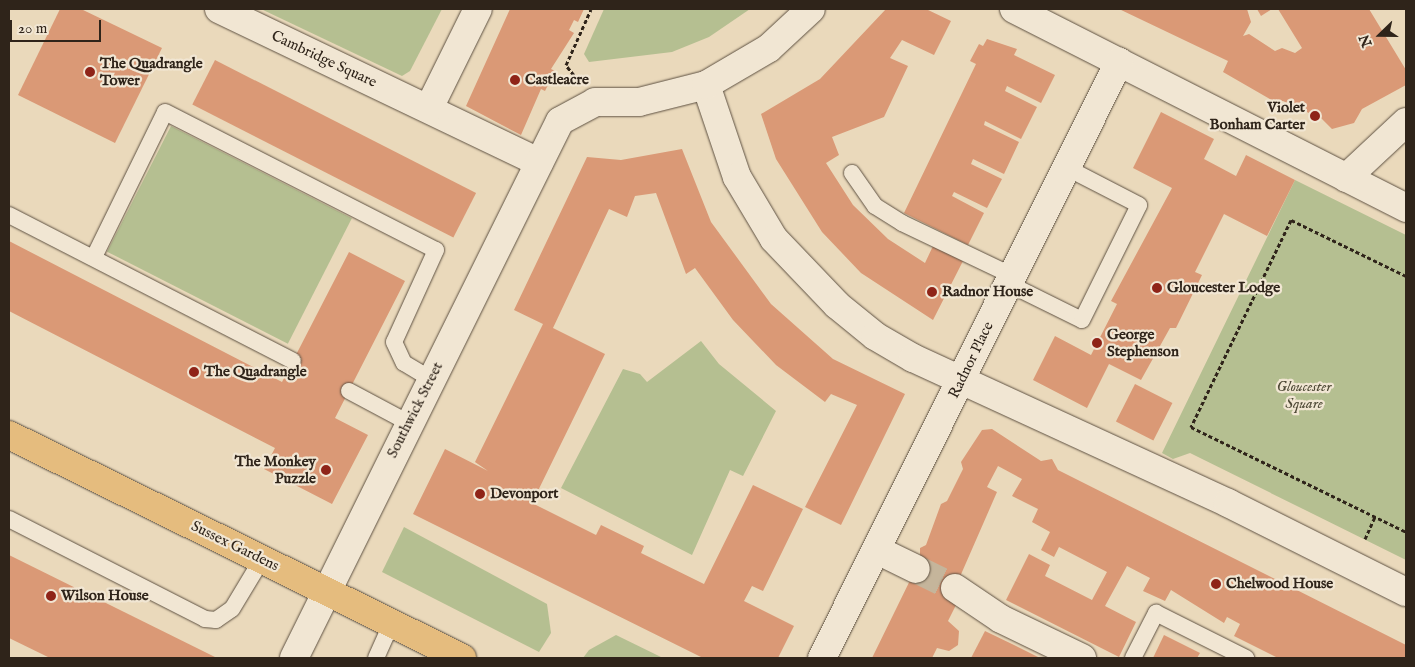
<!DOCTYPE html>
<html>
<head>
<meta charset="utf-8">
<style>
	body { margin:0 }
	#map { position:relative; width:1415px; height:667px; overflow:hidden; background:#ead9bb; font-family:"IM FELL English",serif }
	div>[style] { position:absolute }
	.green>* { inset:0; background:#b5bf91; transform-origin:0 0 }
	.building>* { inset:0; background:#da9976; transform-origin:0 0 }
	.street-tunnel>* { height:28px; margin-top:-14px; transform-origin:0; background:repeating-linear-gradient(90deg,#c5b59b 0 28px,transparent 0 42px) }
	.path>* { height:3px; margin-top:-1.5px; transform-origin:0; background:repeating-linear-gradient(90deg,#2f241a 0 4px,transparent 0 6.5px) }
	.roads { filter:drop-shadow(0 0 1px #5e5142) drop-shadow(0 0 1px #5e5142) }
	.lane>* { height:16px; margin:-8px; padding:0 8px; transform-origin:8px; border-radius:8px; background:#f1e6d3 }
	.street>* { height:28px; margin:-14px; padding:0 14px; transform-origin:14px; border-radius:14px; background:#f1e6d3 }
	.primary>* { height:28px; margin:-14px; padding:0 14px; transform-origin:14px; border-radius:14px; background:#e5bc7e }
	.dots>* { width:14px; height:14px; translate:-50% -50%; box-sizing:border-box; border:2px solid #f1e6d3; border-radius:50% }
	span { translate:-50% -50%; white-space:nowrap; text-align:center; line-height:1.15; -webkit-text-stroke:4.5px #f1e6d3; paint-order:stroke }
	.street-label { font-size:15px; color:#2f241a }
	.poi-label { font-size:15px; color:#2f241a; font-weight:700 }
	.left { translate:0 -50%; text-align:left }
	.right { translate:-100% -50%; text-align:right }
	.park-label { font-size:15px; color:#504b38; font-style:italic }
	.frame { position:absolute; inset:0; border:10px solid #2f241a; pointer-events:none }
	.north { position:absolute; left:1355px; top:10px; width:50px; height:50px; -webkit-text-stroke:4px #f1e6d3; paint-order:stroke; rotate:248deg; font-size:14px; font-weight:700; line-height:20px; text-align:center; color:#2f241a }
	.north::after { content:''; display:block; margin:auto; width:18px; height:22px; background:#2f241a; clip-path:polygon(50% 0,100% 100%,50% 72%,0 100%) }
	.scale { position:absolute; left:10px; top:20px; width:91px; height:22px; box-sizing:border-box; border:2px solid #2f241a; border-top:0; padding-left:6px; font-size:15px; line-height:18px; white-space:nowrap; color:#2f241a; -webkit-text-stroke:4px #f1e6d3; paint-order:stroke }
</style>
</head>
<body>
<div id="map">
	<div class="green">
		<div style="clip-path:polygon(261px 9px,442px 9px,410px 71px,402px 76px)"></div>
		<div style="clip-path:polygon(604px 9px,750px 9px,709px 37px,672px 52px,589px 62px,584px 54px)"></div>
		<div style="left:171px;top:126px;width:203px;height:141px;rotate:27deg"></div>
		<div style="clip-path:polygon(1295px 180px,1406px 235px,1406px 560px,1190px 453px,1173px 459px,1162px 453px)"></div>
		<div style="clip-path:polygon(701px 341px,719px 364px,776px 411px,743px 476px,730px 470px,692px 555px,561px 488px,623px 369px,640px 374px,647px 382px)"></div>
		<div style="clip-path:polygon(404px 527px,547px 604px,551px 633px,539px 652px,382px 572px)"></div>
		<div style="clip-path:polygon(616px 635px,663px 658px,583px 658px,589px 650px)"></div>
	</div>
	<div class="building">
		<div style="clip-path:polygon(60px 9px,81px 9px,162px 48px,115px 143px,18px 95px)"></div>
		<div style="clip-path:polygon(510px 9px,584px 9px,578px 22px,574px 20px,569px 30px,574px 33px,551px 69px,555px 71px,545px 91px,541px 89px,521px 135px,466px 106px)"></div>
		<div style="clip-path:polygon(886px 9px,926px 9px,951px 21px,934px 55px,902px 40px,890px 58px,908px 66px,884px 117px,832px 137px,839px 155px,826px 163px,853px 205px,888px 239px,925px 263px,933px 246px,963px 261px,933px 320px,861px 273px,822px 232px,776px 159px,761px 114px,820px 79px)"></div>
		<div style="clip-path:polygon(1119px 9px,1247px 9px,1251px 22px,1243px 36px,1249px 34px,1275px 51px,1282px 48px,1295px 53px,1302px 48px,1278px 9px,1369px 9px,1406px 70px,1406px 85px,1362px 109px,1354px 123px,1332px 129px,1322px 119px,1283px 101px,1275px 102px,1223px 72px,1228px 61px)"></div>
		<div style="clip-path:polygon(1257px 9px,1272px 9px,1261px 16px)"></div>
		<div style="clip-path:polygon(987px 39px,1017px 49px,1014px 55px,1055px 75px,1041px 103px,1007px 86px,1005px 91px,1037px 107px,1021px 139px,985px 121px,984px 125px,1019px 142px,1004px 174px,973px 159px,971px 164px,1002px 179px,987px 208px,954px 192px,952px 196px,984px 213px,968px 245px,904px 213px,976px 64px,970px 61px,979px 44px,983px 46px)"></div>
		<div style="left:215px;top:60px;width:293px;height:50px;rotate:27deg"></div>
		<div style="clip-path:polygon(1161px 112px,1214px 139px,1204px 159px,1236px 176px,1246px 155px,1295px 180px,1267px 236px,1224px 214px,1195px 272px,1202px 275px,1176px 328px,1170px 328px,1141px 380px,1109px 364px,1087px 408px,1033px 380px,1055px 336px,1091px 355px,1117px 304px,1111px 301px,1172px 188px,1133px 168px)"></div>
		<div style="clip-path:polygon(682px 149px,711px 222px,771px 304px,833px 359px,905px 394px,841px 525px,805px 507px,857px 405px,831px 394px,825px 402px,776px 365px,733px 320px,695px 268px,686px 274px,656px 193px,635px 196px,627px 217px,609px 209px,553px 328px,605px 354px,532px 503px,596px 535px,601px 525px,644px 546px,641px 553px,704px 584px,753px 485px,803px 509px,763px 591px,752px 586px,744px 601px,794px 626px,778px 658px,703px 658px,413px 514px,445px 449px,488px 471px,475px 462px,543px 324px,514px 310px,587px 157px,621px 160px)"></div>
		<div style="clip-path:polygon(9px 241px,282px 382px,349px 252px,405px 281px,335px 418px,368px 435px,332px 504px,264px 469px,275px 448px,9px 311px)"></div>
		<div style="left:1135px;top:384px;width:42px;height:42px;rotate:27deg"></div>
		<div style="clip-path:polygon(992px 429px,1041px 461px,1052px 459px,1058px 470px,1406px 645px,1406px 658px,1278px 658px,1234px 636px,1240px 624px,1227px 617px,1224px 623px,1171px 590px,1165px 601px,1143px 591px,1150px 578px,1127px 566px,1105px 606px,1136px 622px,1119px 657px,1006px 600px,1029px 554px,1050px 565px,1045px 576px,1092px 600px,1107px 572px,1059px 547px,1054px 557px,1041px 550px,1050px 532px,1032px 522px,1038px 509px,1012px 496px,1022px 479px,998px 466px,987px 487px,997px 492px,952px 595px,959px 599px,948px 621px,959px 631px,958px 645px,949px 651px,937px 648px,932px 658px,872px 658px,920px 560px,920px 548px,926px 545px,941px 504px,947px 501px,963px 469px,961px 462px,982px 430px)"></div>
		<div style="clip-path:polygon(9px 555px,217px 658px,50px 658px,9px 638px)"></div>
		<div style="clip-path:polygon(985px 631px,1014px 645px,1040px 658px,971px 658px)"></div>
		<div style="clip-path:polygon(1164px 635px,1200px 653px,1197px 658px,1153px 658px)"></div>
	</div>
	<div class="street-tunnel">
		<div style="left:916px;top:569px;width:43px;rotate:26deg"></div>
	</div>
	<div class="path">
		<div style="left:578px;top:80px;width:19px;rotate:-129deg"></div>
		<div style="left:566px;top:65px;width:61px;rotate:-65.9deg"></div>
		<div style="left:1406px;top:276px;width:128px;rotate:-154deg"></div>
		<div style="left:1291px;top:220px;width:230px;rotate:115.8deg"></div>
		<div style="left:1191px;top:427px;width:239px;rotate:26deg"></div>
		<div style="left:1365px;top:539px;width:24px;rotate:-66deg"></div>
	</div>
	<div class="roads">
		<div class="lane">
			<div style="left:852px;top:173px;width:40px;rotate:55.1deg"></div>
			<div style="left:875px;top:206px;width:32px;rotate:32deg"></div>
			<div style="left:902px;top:223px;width:123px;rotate:25.5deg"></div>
			<div style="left:9px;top:215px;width:319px;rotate:27.2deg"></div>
			<div style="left:94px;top:257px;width:161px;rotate:-63.9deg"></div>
			<div style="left:165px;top:112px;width:304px;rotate:27deg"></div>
			<div style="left:436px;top:250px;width:101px;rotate:114.5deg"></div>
			<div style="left:394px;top:342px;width:23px;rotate:65deg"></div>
			<div style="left:404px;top:363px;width:31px;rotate:31deg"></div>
			<div style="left:1009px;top:284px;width:81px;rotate:26.3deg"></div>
			<div style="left:1082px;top:320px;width:128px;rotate:-63.6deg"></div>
			<div style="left:1139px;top:205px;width:81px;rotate:-152.8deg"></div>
			<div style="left:349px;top:391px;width:68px;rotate:28.1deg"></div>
			<div style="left:9px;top:519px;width:220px;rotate:27deg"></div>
			<div style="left:205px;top:619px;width:11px;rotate:5deg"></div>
			<div style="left:216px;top:620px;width:19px;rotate:-35deg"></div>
			<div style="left:232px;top:609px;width:58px;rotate:-59deg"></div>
			<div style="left:376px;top:658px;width:37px;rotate:-66deg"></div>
			<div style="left:1133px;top:658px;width:51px;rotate:-62.9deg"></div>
			<div style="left:1156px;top:613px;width:101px;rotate:26.6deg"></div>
		</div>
		<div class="street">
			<div style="left:219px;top:9px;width:355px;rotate:25.6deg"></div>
			<div style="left:1014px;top:9px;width:440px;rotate:26.9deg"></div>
			<div style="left:706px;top:85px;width:97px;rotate:71.4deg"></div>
			<div style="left:737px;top:177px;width:72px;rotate:59.2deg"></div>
			<div style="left:774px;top:239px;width:91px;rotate:46.3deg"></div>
			<div style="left:837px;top:305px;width:49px;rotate:39.2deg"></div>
			<div style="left:875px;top:336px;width:44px;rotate:30.1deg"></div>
			<div style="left:913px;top:358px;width:347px;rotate:24.7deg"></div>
			<div style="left:1228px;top:503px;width:199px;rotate:26.6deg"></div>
			<div style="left:429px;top:108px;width:110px;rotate:-63.7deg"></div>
			<div style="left:1346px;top:178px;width:82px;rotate:-43deg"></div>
			<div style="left:877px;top:550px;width:43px;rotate:26deg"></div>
			<div style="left:955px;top:588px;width:55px;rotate:34deg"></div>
			<div style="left:1001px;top:619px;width:90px;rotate:25.7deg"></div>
			<div style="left:294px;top:658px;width:599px;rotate:-63.65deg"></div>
			<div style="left:560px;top:121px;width:40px;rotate:-28deg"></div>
			<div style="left:595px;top:102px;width:44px"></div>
			<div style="left:639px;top:102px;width:69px;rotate:-14.2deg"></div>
			<div style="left:706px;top:85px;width:73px;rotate:-30.4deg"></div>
			<div style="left:769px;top:48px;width:57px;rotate:-42.9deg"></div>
			<div style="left:822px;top:658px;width:666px;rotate:-63.51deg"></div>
		</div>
		<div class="primary">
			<div style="left:9px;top:435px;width:505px;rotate:26.21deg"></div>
		</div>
	</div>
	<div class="dots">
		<div style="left:90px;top:72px;background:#8f2418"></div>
		<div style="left:515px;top:80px;background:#8f2418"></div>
		<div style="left:1315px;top:116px;background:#8f2418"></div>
		<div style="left:1157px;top:288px;background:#8f2418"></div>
		<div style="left:932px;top:292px;background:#8f2418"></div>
		<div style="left:1097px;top:343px;background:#8f2418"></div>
		<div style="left:194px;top:372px;background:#8f2418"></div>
		<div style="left:326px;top:470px;background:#8f2418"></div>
		<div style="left:480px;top:494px;background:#8f2418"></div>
		<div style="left:1216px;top:584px;background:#8f2418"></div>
		<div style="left:51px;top:596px;background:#8f2418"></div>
	</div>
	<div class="street-label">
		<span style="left:324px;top:59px;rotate:25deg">Cambridge Square</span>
		<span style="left:971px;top:360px;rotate:-64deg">Radnor Place</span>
		<span style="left:415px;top:410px;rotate:-63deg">Southwick Street</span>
		<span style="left:235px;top:546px;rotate:26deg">Sussex Gardens</span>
	</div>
	<div class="poi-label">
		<span class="left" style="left:100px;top:72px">The Quadrangle<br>Tower</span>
		<span class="left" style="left:525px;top:80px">Castleacre</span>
		<span class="right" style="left:1305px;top:116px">Violet<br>Bonham Carter</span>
		<span class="left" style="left:1167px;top:288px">Gloucester Lodge</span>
		<span class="left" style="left:942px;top:292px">Radnor House</span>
		<span class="left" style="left:1107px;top:343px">George<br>Stephenson</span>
		<span class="left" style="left:204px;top:372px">The Quadrangle</span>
		<span class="right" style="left:316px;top:470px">The Monkey<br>Puzzle</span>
		<span class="left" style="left:490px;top:494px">Devonport</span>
		<span class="left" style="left:1226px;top:584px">Chelwood House</span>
		<span class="left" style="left:61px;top:596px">Wilson House</span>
	</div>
	<div class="park-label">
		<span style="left:1304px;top:395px">Gloucester<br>Square</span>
	</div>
	<div class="frame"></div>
	<div class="north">N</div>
	<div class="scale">20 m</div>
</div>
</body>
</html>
